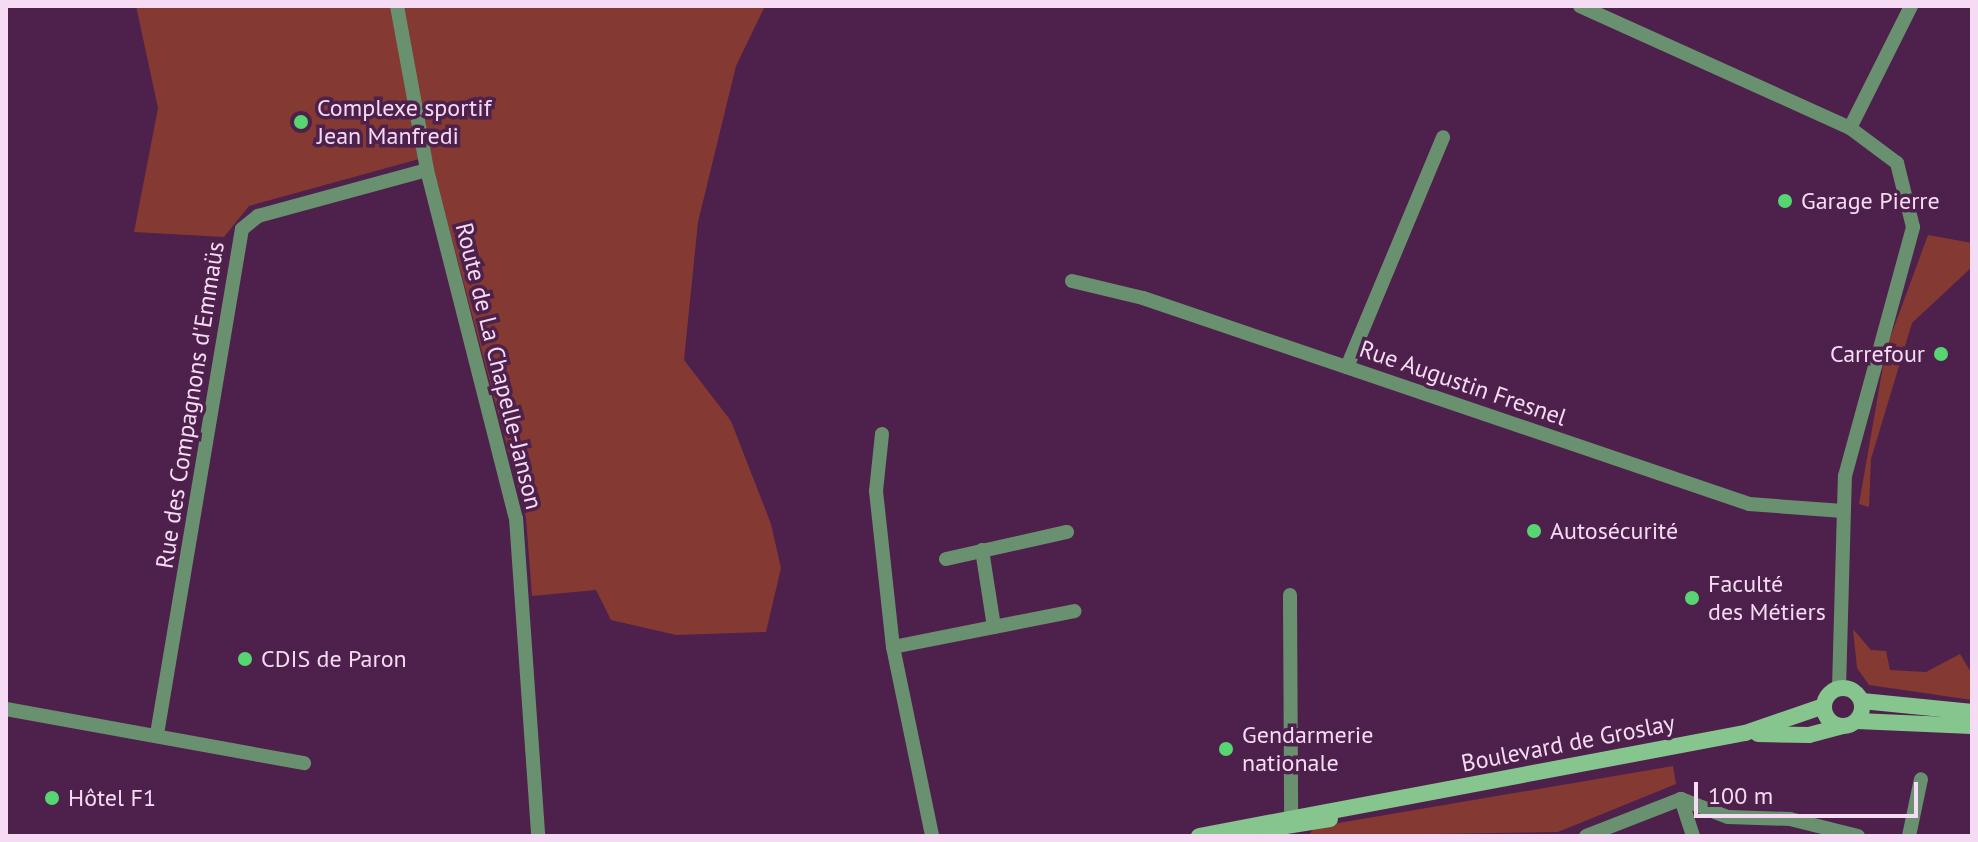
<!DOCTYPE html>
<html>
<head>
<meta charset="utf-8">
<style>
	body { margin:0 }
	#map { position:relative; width:1978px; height:842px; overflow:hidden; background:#4d214c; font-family:"PT Sans",sans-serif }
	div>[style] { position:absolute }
	.green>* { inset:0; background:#843932 }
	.minor>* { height:14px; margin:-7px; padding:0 7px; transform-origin:7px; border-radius:7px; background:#6a916f }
	.secondary>* { height:16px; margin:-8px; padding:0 8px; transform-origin:8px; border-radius:8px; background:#86c58e }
	.secondary>.ring { margin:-8px; padding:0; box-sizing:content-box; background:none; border:16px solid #86c58e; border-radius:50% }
	.dots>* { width:22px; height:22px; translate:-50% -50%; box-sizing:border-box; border:4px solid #4d214c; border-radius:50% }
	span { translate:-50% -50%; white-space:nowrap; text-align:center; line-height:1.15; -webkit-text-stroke:7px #4d214c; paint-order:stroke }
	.poi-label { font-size:24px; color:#f6dbf4 }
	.left { translate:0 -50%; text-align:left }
	.right { translate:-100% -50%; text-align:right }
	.street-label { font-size:24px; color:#f6dbf4 }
	.frame { position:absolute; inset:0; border:8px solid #f6dbf4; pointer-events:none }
	.scale { position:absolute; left:1694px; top:782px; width:224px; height:36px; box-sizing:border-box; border:4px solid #f6dbf4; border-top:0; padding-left:10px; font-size:24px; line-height:28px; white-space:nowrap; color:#f6dbf4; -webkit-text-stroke:6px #4d214c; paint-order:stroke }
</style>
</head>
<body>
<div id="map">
	<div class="green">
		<div style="clip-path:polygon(136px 6px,765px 6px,736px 66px,698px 222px,684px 360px,731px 421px,771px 524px,781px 568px,766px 632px,676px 635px,611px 620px,596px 590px,532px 596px,526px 518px,430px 156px,249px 206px,224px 237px,134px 232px,158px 108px)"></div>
		<div style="clip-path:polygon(1928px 235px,1972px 243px,1972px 267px,1912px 323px,1871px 459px,1869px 507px,1859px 504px,1886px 349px)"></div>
		<div style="clip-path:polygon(1853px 629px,1871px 650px,1886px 651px,1890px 670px,1926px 672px,1960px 654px,1972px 674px,1972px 700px,1869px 685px,1857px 668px)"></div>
		<div style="clip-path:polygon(1673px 766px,1676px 784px,1558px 832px,1308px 836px,1315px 827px)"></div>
	</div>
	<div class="minor">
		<div style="left:397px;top:6px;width:167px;rotate:79.6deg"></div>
		<div style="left:427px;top:170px;width:359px;rotate:75.7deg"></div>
		<div style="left:516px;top:518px;width:319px;rotate:86deg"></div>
		<div style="left:1580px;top:6px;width:296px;rotate:24.3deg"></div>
		<div style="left:1072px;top:281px;width:73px;rotate:13.5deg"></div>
		<div style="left:1143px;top:298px;width:640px;rotate:18.77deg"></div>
		<div style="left:1749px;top:504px;width:94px;rotate:4.3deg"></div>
		<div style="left:1347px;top:367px;width:249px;rotate:-67.3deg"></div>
		<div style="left:882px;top:434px;width:57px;rotate:96deg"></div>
		<div style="left:876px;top:491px;width:157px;rotate:83.8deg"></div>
		<div style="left:893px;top:647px;width:193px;rotate:78.3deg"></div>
		<div style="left:982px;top:550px;width:78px;rotate:81.1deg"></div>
		<div style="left:946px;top:559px;width:124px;rotate:-12.6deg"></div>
		<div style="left:1290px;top:595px;width:219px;rotate:89.7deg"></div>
		<div style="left:893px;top:647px;width:185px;rotate:-11.2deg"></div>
		<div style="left:1839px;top:688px;width:212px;rotate:-88.4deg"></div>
		<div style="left:1845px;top:476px;width:258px;rotate:-74.7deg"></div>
		<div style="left:1913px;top:227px;width:66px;rotate:-104deg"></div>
		<div style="left:1897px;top:163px;width:59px;rotate:-143.3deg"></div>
		<div style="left:1850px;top:128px;width:136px;rotate:-63.4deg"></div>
		<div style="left:6px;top:709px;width:303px;rotate:10.3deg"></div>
		<div style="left:157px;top:734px;width:512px;rotate:-80.45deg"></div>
		<div style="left:242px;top:229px;width:21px;rotate:-39deg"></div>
		<div style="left:258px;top:216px;width:175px;rotate:-15.2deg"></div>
		<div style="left:1681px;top:799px;width:50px;rotate:21deg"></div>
		<div style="left:1728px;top:817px;width:62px;rotate:1.8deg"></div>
		<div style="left:1790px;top:819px;width:70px;rotate:14deg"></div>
		<div style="left:1681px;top:799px;width:39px;rotate:72deg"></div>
		<div style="left:1586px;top:836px;width:102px;rotate:-21.3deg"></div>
		<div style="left:1909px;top:836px;width:58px;rotate:-78.1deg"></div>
	</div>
	<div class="secondary">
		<div class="ring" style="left:1824px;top:688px;width:22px;height:22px"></div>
		<div style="left:1862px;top:701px;width:111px;rotate:5.7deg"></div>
		<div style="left:1857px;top:721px;width:115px;rotate:2.5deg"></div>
		<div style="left:1758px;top:734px;width:51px;rotate:1.1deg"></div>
		<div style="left:1809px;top:735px;width:35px;rotate:-15deg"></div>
		<div style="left:1243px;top:833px;width:88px;rotate:-9.1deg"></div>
		<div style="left:1199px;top:836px;width:556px;rotate:-10.68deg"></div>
		<div style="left:1745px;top:733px;width:83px;rotate:-18.9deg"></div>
	</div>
	<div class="dots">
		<div style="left:301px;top:122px;background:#56d671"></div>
		<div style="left:1785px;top:201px;background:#56d671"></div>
		<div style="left:1941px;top:354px;background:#56d671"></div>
		<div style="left:1534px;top:531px;background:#56d671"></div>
		<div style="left:1692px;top:598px;background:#56d671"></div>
		<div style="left:245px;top:659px;background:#56d671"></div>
		<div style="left:1226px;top:749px;background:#56d671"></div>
		<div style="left:52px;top:798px;background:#56d671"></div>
	</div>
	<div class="poi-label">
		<span class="left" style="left:317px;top:122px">Complexe sportif<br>Jean Manfredi</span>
		<span class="left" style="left:1801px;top:201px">Garage Pierre</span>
		<span class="right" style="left:1925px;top:354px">Carrefour</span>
		<span class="left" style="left:1550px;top:531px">Autosécurité</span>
		<span class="left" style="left:1708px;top:598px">Faculté<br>des Métiers</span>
		<span class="left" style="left:261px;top:659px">CDIS de Paron</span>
		<span class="left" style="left:1242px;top:749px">Gendarmerie<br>nationale</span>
		<span class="left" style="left:68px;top:798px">Hôtel F1</span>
	</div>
	<div class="street-label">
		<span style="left:499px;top:366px;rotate:76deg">Route de La Chapelle-Janson</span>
		<span style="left:1463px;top:383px;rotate:19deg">Rue Augustin Fresnel</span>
		<span style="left:190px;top:405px;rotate:-81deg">Rue des Compagnons d'Emmaüs</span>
		<span style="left:1568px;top:743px;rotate:-11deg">Boulevard de Groslay</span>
	</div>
	<div class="frame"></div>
	<div class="scale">100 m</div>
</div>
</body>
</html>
